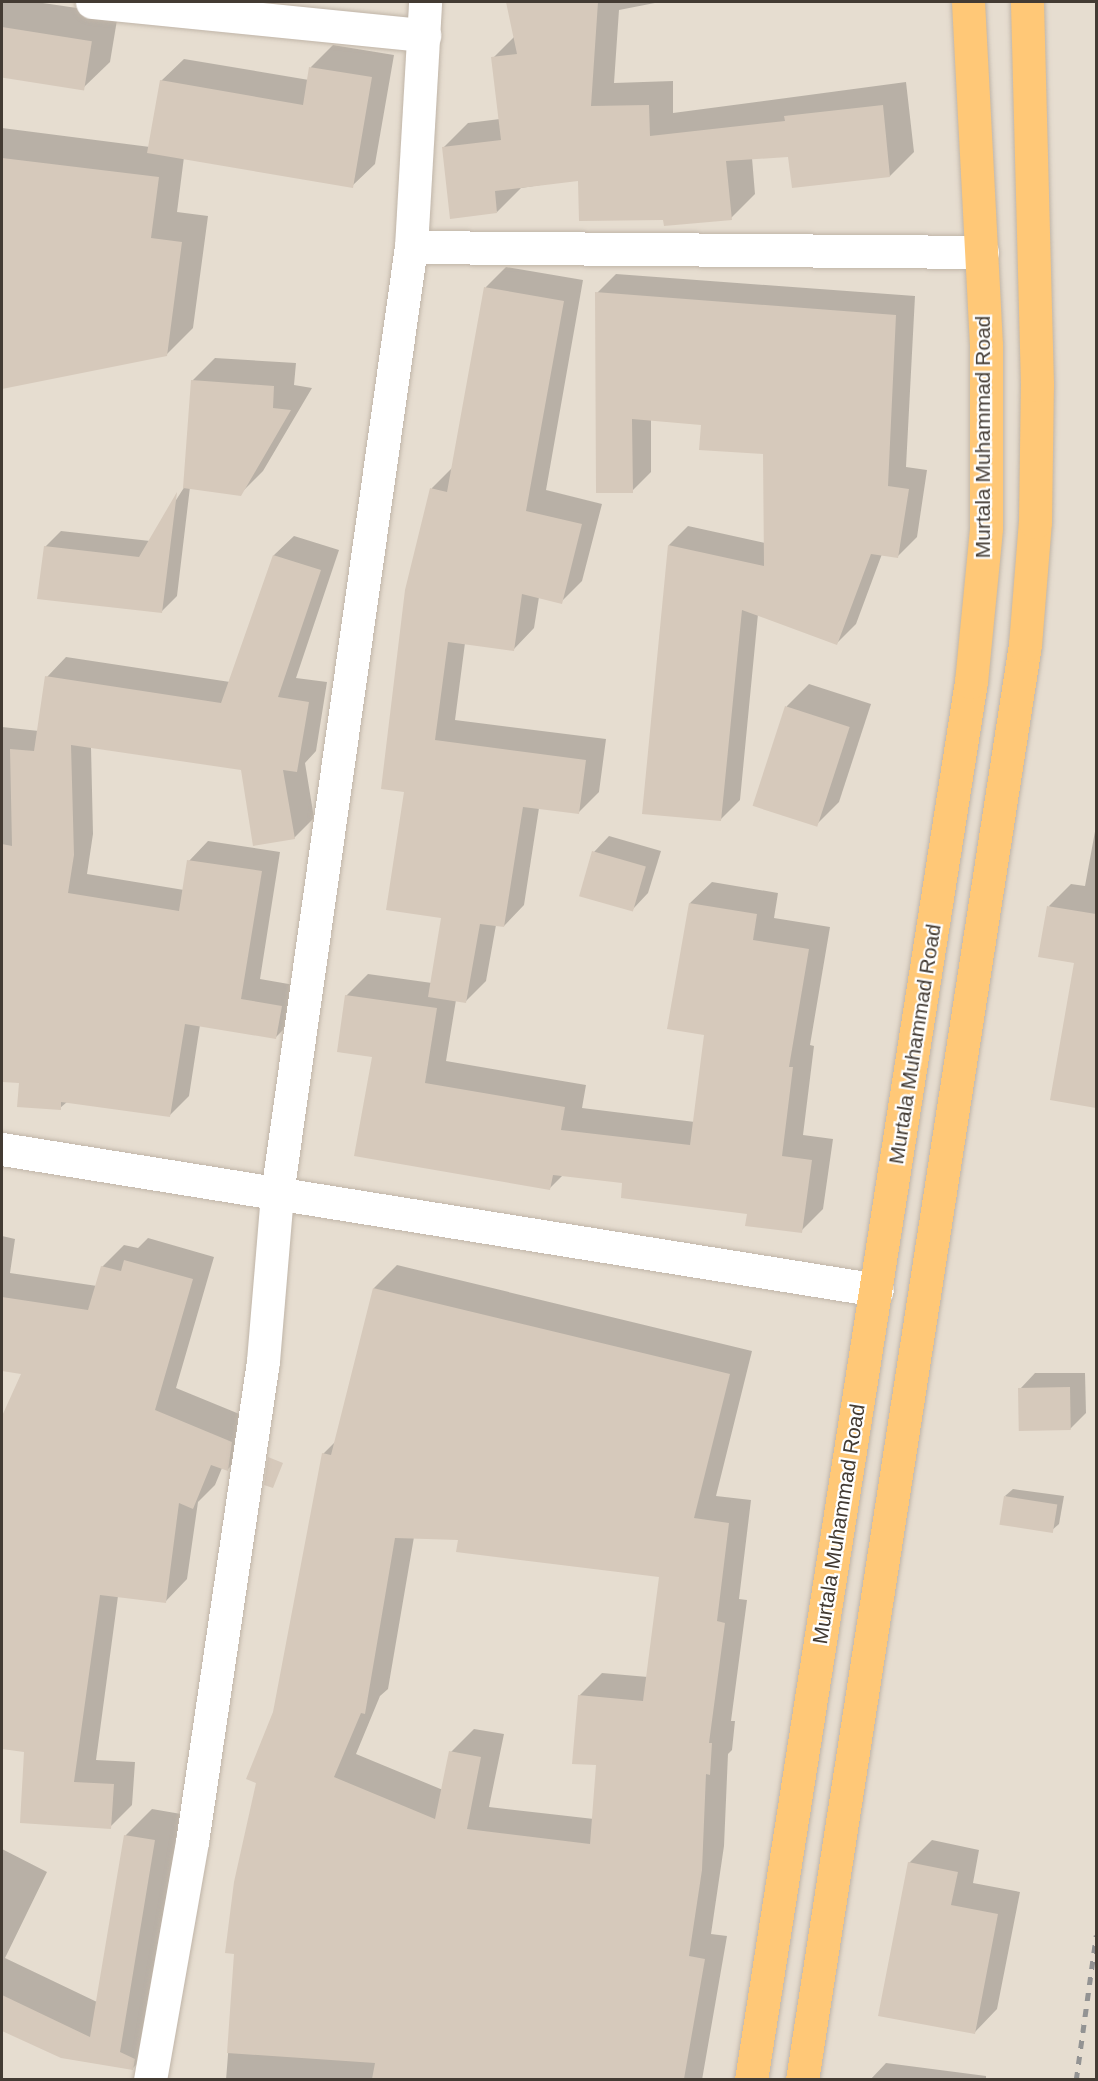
<!DOCTYPE html>
<html>
<head>
<meta charset="utf-8">
<style>
	body { margin:0 }
	#map { position:relative; width:1098px; height:2081px; overflow:hidden; background:#f2ece2; font-family:Arial,sans-serif }
	div>[style] { position:absolute }
	.residential>* { inset:0; background:#e6ddd0; transform-origin:0 0 }
	.shadow>* { inset:0; background:#0003 }
	.building>* { inset:0; background:#d6c9bb; transform-origin:0 0 }
	.roads { filter:drop-shadow(0 0 2px #c0b5a8) drop-shadow(0 0 2px #c0b5a8) }
	.minor>* { height:33px; margin:-16.5px; padding:0 16.5px; transform-origin:16.5px; border-radius:16.5px; background:#fff }
	.trunk>* { height:33px; margin:-16.5px; padding:0 16.5px; transform-origin:16.5px; border-radius:16.5px; background:#ffc877 }
	.rail>* { height:4.5px; margin-top:-2.25px; transform-origin:0; background:repeating-linear-gradient(90deg,#939393 0 8px,transparent 0 16px) }
	span { translate:-50% -50%; white-space:nowrap; text-align:center; line-height:1.15; -webkit-text-stroke:4.5px #fff; paint-order:stroke }
	.street-label { font-size:21px; color:#433b33 }
	.frame { position:absolute; inset:0; border:3px solid #433b33; pointer-events:none }
</style>
</head>
<body>
<div id="map">
	<div class="residential">
		<div style="left:2px;top:2px;width:1094px;height:2077px"></div>
	</div>
	<div class="shadow">
		<div style="clip-path:polygon(2px 2px,36px 2px,118px 14px,110px 62px,83px 88px,2px 76px)"></div>
		<div style="clip-path:polygon(508px 2px,660px 2px,619px 10px,614px 83px,673px 81px,673px 113px,906px 82px,914px 152px,890px 176px,790px 155px,752px 158px,755px 194px,731px 218px,664px 218px,579px 179px,521px 188px,497px 212px,444px 147px,468px 123px,500px 119px,493px 58px,515px 36px)"></div>
		<div style="clip-path:polygon(333px 45px,394px 55px,375px 164px,352px 186px,184px 157px,177px 212px,208px 216px,193px 328px,166px 355px,2px 388px,2px 128px,150px 147px,161px 81px,184px 59px,309px 80px,311px 67px)"></div>
		<div style="clip-path:polygon(506px 267px,583px 280px,546px 490px,602px 504px,582px 581px,561px 602px,539px 597px,534px 628px,514px 649px,465px 643px,455px 720px,606px 739px,599px 792px,578px 813px,539px 808px,524px 905px,504px 926px,496px 925px,486px 981px,465px 1002px,456px 1000px,446px 1061px,586px 1085px,582px 1108px,695px 1122px,706px 1034px,690px 903px,712px 882px,778px 893px,774px 918px,830px 927px,810px 1045px,814px 1046px,803px 1135px,833px 1139px,823px 1209px,801px 1231px,749px 1213px,624px 1182px,563px 1175px,550px 1188px,374px 1056px,346px 996px,368px 974px,432px 983px,443px 917px,406px 791px,406px 591px,432px 488px,453px 467px,486px 287px)"></div>
		<div style="clip-path:polygon(616px 274px,915px 296px,906px 467px,927px 470px,917px 537px,898px 556px,882px 554px,856px 624px,837px 643px,758px 614px,740px 800px,721px 819px,669px 545px,688px 526px,765px 543px,764px 452px,703px 424px,651px 419px,651px 472px,632px 491px,597px 293px)"></div>
		<div style="clip-path:polygon(215px 358px,296px 363px,294px 385px,312px 388px,263px 471px,240px 494px,190px 487px,177px 596px,162px 611px,45px 547px,61px 531px,150px 541px,185px 486px,192px 381px)"></div>
		<div style="clip-path:polygon(294px 536px,339px 550px,296px 678px,327px 682px,316px 751px,305px 763px,314px 818px,294px 838px,243px 769px,91px 747px,93px 834px,87px 874px,184px 890px,189px 861px,208px 841px,280px 852px,260px 979px,300px 986px,295px 1018px,275px 1038px,200px 1025px,189px 1096px,170px 1115px,67px 1102px,60px 1108px,20px 1082px,2px 1081px,2px 727px,39px 731px,47px 677px,66px 657px,230px 682px,274px 555px)"></div>
		<div style="clip-path:polygon(809px 684px,871px 704px,839px 802px,816px 825px,754px 805px,787px 706px)"></div>
		<div style="clip-path:polygon(1096px 826px,1096px 1107px,1052px 1099px,1076px 962px,1049px 906px,1071px 884px,1085px 886px)"></div>
		<div style="clip-path:polygon(609px 836px,661px 851px,648px 893px,633px 909px,594px 852px)"></div>
		<div style="clip-path:polygon(2px 1236px,15px 1239px,10px 1273px,97px 1286px,102px 1267px,124px 1245px,138px 1248px,148px 1238px,214px 1257px,176px 1388px,254px 1420px,249px 1448px,227px 1470px,222px 1468px,215px 1485px,198px 1502px,187px 1579px,165px 1602px,118px 1596px,96px 1760px,135px 1762px,132px 1805px,110px 1827px,26px 1751px,2px 1748px,2px 1419px,23px 1373px,2px 1369px)"></div>
		<div style="clip-path:polygon(evenodd,397px 1265px,752px 1351px,716px 1496px,751px 1500px,739px 1599px,747px 1600px,731px 1721px,735px 1721px,732px 1750px,728px 1754px,724px 1846px,711px 1934px,727px 1936px,702px 2080px,226px 2080px,236px 1953px,274px 1713px,323px 1454px,336px 1441px,374px 1288px,397px 1265px,414px 1537px,459px 1539px,661px 1576px,648px 1677px,602px 1673px,579px 1696px,598px 1764px,594px 1819px,489px 1807px,504px 1734px,474px 1729px,451px 1752px,443px 1790px,356px 1754px,380px 1696px,388px 1689px,414px 1537px)"></div>
		<div style="clip-path:polygon(1035px 1373px,1085px 1373px,1086px 1413px,1070px 1429px,1020px 1389px)"></div>
		<div style="clip-path:polygon(1013px 1489px,1064px 1496px,1059px 1524px,1051px 1531px,1005px 1496px)"></div>
		<div style="clip-path:polygon(152px 1809px,181px 1814px,159px 2042px,132px 2069px,62px 2057px,2px 2029px,2px 1849px,47px 1872px,5px 1958px,97px 2002px,125px 1836px)"></div>
		<div style="clip-path:polygon(932px 1840px,979px 1850px,973px 1883px,1020px 1892px,997px 2009px,975px 2032px,909px 1863px)"></div>
		<div style="clip-path:polygon(886px 2063px,986px 2076px,986px 2080px,870px 2080px)"></div>
	</div>
	<div class="building">
		<div style="clip-path:polygon(506px 2px,598px 2px,591px 106px,649px 105px,650px 136px,785px 121px,784px 116px,883px 105px,890px 177px,792px 188px,788px 157px,726px 161px,732px 220px,664px 226px,663px 220px,579px 221px,578px 181px,495px 191px,497px 213px,450px 219px,442px 147px,501px 140px,491px 57px,517px 54px)"></div>
		<div style="left:2px;top:27px;width:91px;height:50px;rotate:9deg"></div>
		<div style="clip-path:polygon(309px 67px,372px 77px,353px 188px,147px 153px,160px 80px,303px 105px)"></div>
		<div style="clip-path:polygon(2px 158px,159px 177px,151px 238px,182px 242px,167px 356px,2px 389px)"></div>
		<div style="clip-path:polygon(484px 287px,564px 301px,526px 511px,582px 524px,562px 604px,522px 594px,514px 651px,448px 642px,435px 740px,586px 760px,579px 814px,523px 807px,504px 927px,480px 924px,466px 1003px,428px 997px,441px 918px,386px 910px,404px 792px,381px 789px,405px 590px,430px 488px,447px 492px)"></div>
		<div style="clip-path:polygon(595px 292px,896px 315px,888px 486px,909px 489px,898px 558px,871px 554px,837px 645px,742px 610px,721px 821px,642px 814px,668px 545px,764px 566px,763px 454px,699px 450px,701px 425px,632px 419px,633px 493px,596px 493px)"></div>
		<div style="clip-path:polygon(191px 380px,274px 386px,273px 408px,291px 410px,241px 496px,183px 488px)"></div>
		<div style="clip-path:polygon(177px 492px,162px 613px,37px 599px,44px 546px,139px 557px)"></div>
		<div style="clip-path:polygon(273px 555px,321px 570px,278px 697px,309px 702px,297px 772px,283px 770px,295px 839px,253px 846px,241px 770px,71px 745px,74px 855px,68px 893px,179px 911px,187px 860px,262px 871px,241px 999px,282px 1006px,276px 1039px,185px 1024px,170px 1117px,61px 1102px,61px 1110px,17px 1107px,19px 1083px,2px 1082px,2px 844px,12px 846px,10px 749px,34px 751px,45px 676px,221px 703px)"></div>
		<div style="left:785px;top:706px;width:68px;height:105px;rotate:18deg"></div>
		<div style="left:592px;top:851px;width:56px;height:47px;rotate:16deg"></div>
		<div style="clip-path:polygon(689px 903px,757px 914px,753px 940px,809px 949px,789px 1067px,793px 1067px,782px 1156px,812px 1160px,802px 1233px,745px 1226px,747px 1214px,621px 1198px,622px 1183px,553px 1175px,550px 1190px,354px 1156px,372px 1057px,337px 1052px,345px 995px,437px 1008px,425px 1083px,565px 1107px,561px 1130px,690px 1145px,704px 1035px,667px 1029px)"></div>
		<div style="clip-path:polygon(1047px 906px,1096px 914px,1096px 1108px,1050px 1100px,1074px 963px,1038px 957px)"></div>
		<div style="clip-path:polygon(124px 1260px,193px 1279px,155px 1410px,232px 1442px,228px 1471px,211px 1465px,193px 1509px,179px 1503px,166px 1603px,100px 1595px,74px 1782px,114px 1784px,111px 1829px,20px 1823px,24px 1752px,2px 1749px,2px 1416px,21px 1374px,2px 1371px,2px 1297px,88px 1310px,101px 1266px,121px 1271px)"></div>
		<div style="clip-path:polygon(evenodd,373px 1288px,730px 1374px,694px 1518px,729px 1523px,717px 1621px,725px 1623px,709px 1743px,712px 1743px,710px 1775px,706px 1774px,702px 1870px,689px 1956px,705px 1959px,684px 2079px,372px 2079px,375px 2063px,227px 2053px,234px 1954px,225px 1953px,234px 1882px,256px 1783px,246px 1779px,273px 1712px,322px 1453px,331px 1455px,373px 1288px,395px 1538px,458px 1540px,456px 1552px,659px 1577px,643px 1701px,578px 1695px,572px 1764px,596px 1765px,590px 1844px,467px 1829px,481px 1757px,449px 1751px,435px 1819px,334px 1777px,361px 1713px,365px 1714px,395px 1538px)"></div>
		<div style="left:1070px;top:1387px;width:43px;height:52px;rotate:89deg"></div>
		<div style="clip-path:polygon(268px 1457px,283px 1463px,273px 1488px,264px 1485px)"></div>
		<div style="left:1004px;top:1496px;width:54px;height:29px;rotate:9deg"></div>
		<div style="clip-path:polygon(124px 1835px,155px 1840px,120px 2052px,135px 2059px,133px 2070px,61px 2058px,2px 2031px,2px 1995px,90px 2037px)"></div>
		<div style="clip-path:polygon(908px 1862px,958px 1872px,951px 1905px,998px 1914px,975px 2034px,878px 2016px)"></div>
	</div>
	<div class="roads">
		<div class="minor">
			<div style="left:92px;top:2px;width:334px;rotate:5.7deg"></div>
			<div style="left:411px;top:247px;width:571px;rotate:0.5deg"></div>
			<div style="left:2px;top:1149px;width:886px;rotate:9.15deg"></div>
			<div style="left:150px;top:2080px;width:242px;rotate:-80deg"></div>
			<div style="left:192px;top:1842px;width:486px;rotate:-81.6deg"></div>
			<div style="left:263px;top:1361px;width:168px;rotate:-85.2deg"></div>
			<div style="left:277px;top:1194px;width:956px;rotate:-81.95deg"></div>
			<div style="left:411px;top:247px;width:245px;rotate:-86.7deg"></div>
		</div>
		<div class="trunk">
			<div style="left:751px;top:2080px;width:1415px;rotate:-81.06deg"></div>
			<div style="left:971px;top:682px;width:155px;rotate:-84.4deg"></div>
			<div style="left:986px;top:528px;width:183px;rotate:-90deg"></div>
			<div style="left:986px;top:345px;width:343px;rotate:-93deg"></div>
			<div style="left:802px;top:2080px;width:1452px;rotate:-81.17deg"></div>
			<div style="left:1025px;top:645px;width:123px;rotate:-85.4deg"></div>
			<div style="left:1035px;top:522px;width:137px;rotate:-89.2deg"></div>
			<div style="left:1037px;top:385px;width:383px;rotate:-91.5deg"></div>
		</div>
	</div>
	<div class="rail">
		<div style="left:1076px;top:2080px;width:146px;rotate:-82.1deg"></div>
	</div>
	<div class="street-label">
		<span style="left:983px;top:437px;rotate:-90deg">Murtala Muhammad Road</span>
		<span style="left:915px;top:1044px;rotate:-81deg">Murtala Muhammad Road</span>
		<span style="left:839px;top:1524px;rotate:-81deg">Murtala Muhammad Road</span>
	</div>
	<div class="frame"></div>
</div>
</body>
</html>
